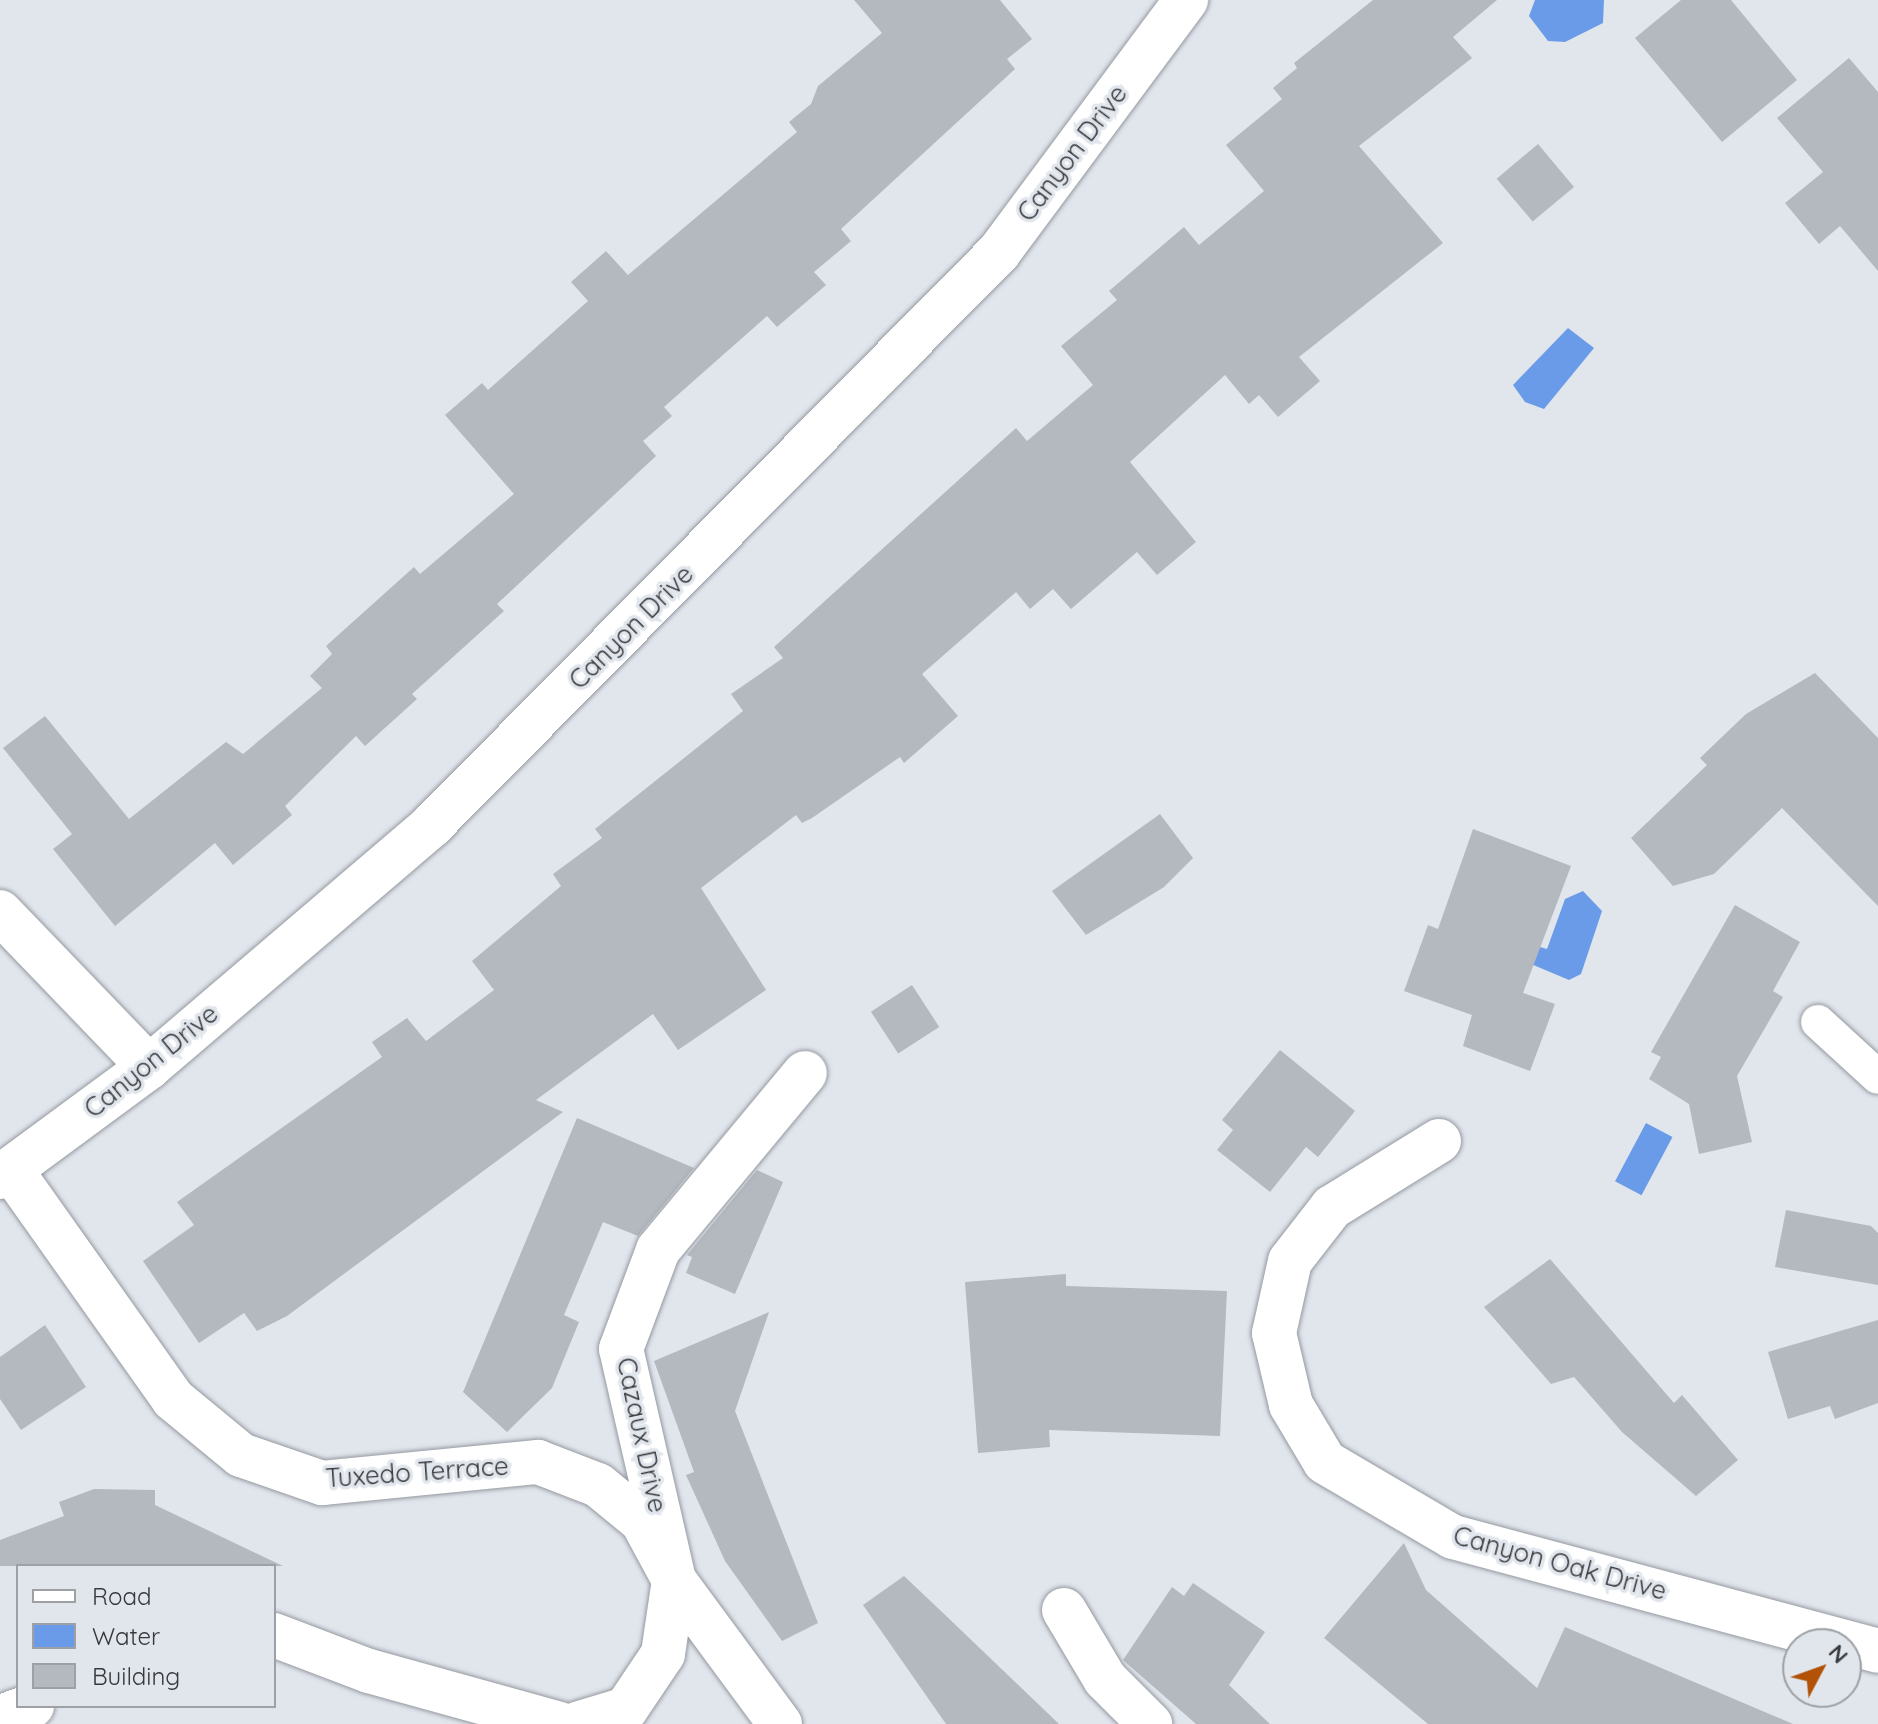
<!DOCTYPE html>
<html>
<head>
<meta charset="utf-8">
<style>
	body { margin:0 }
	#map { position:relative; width:1878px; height:1724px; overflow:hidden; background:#e1e6ed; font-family:Quicksand,sans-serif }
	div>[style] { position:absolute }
	.water>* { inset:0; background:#6a9be8; transform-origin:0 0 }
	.building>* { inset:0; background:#b4b8bf; transform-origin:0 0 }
	.roads { filter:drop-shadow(0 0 2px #9599a0) drop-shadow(0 0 2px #9599a0) }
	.service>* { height:34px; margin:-17px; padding:0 17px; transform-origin:17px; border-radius:17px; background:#fff }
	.minor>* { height:44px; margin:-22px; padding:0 22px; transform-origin:22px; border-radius:22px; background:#fff }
	.tertiary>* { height:44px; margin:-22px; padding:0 22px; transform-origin:22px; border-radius:22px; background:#fff }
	span { translate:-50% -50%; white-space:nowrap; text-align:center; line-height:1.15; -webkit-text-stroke:7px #e1e6ed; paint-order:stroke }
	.street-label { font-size:26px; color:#38393c }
	.legend { position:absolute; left:16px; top:1564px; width:260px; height:144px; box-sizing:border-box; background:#e1e6ed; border:2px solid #9da1a6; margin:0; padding:10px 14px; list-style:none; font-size:24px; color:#38393c }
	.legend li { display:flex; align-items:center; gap:16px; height:40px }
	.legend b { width:40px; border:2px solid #9da1a6 }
	.north { position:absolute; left:1782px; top:1628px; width:80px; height:80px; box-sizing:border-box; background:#e1e6ed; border:2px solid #9da1a6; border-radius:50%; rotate:49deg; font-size:22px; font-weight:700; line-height:32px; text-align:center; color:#38393c }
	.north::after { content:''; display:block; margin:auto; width:28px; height:36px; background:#b25207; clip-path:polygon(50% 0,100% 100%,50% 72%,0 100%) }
</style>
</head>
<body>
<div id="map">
	<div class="water">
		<div style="clip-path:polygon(1535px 0,1604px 0,1603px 23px,1565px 42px,1548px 41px,1529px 16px)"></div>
		<div style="clip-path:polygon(1568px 328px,1594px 348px,1544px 409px,1525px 402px,1513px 385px)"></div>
		<div style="clip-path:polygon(1583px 891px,1602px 911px,1581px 974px,1569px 980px,1531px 964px,1540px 947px,1547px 949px,1565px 899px)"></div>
		<div style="left:1646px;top:1123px;width:30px;height:66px;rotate:28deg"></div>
	</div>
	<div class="building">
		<div style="clip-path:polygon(854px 0,1000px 0,1032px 39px,1007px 59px,1015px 69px,841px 229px,851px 241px,814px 272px,826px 285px,777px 327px,767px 316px,664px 407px,672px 416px,643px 441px,656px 456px,497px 604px,504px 611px,412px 694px,417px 699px,365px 746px,356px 736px,285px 806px,292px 815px,233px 865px,215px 843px,115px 926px,53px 849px,72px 834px,3px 748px,45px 716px,129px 819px,226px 742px,243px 754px,322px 688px,310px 676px,332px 654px,326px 646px,414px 567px,420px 574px,514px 494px,445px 415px,482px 383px,488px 390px,588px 301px,571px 282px,606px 251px,628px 275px,797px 132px,789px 122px,811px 104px,818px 86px,882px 33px)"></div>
		<div style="clip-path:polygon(1373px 0,1497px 0,1453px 37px,1472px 58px,1359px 146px,1443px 243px,1299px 357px,1320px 381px,1278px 417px,1259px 395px,1249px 404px,1225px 375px,1130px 462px,1196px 542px,1157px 575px,1137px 552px,1071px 609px,1053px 589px,1030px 609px,1016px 592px,922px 674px,958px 716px,904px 763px,900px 757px,812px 818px,802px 823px,796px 815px,701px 888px,766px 990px,678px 1050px,653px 1014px,536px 1100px,563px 1112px,287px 1316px,257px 1331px,244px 1313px,199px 1343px,143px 1261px,194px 1225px,177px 1202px,382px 1057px,372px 1042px,407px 1018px,426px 1041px,494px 990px,472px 961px,561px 886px,553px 874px,602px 838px,595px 829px,743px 711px,731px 694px,783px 658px,774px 647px,1016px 428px,1027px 441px,1093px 385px,1061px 346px,1117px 300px,1109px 291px,1184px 227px,1199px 245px,1264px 191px,1226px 145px,1282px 99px,1273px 88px,1297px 68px,1294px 63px)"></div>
		<div style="clip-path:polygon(1681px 0,1731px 0,1797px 80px,1722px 142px,1635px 38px)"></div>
		<div style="clip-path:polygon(1849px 58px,1878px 92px,1878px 271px,1840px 226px,1819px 244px,1785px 203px,1823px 172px,1777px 118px)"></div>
		<div style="left:1538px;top:144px;width:56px;height:54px;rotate:50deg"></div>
		<div style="clip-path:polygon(1815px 673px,1878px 738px,1878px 906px,1782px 808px,1714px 874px,1673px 886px,1631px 838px,1707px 765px,1700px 758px,1746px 714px)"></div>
		<div style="clip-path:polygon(1160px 814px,1193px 858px,1164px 887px,1086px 935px,1052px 891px)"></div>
		<div style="clip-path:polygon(1473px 829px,1571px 866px,1523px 993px,1555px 1004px,1530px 1071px,1463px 1046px,1472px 1015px,1404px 991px,1428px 925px,1438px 929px)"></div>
		<div style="clip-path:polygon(1735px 905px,1800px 942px,1773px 991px,1783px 997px,1737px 1076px,1752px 1142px,1699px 1154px,1689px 1104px,1649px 1079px,1661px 1057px,1651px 1052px)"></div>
		<div style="left:912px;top:985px;width:50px;height:49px;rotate:57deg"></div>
		<div style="clip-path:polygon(1280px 1050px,1355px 1111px,1318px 1157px,1306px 1147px,1270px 1192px,1217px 1150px,1233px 1130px,1222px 1120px)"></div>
		<div style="clip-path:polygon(577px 1118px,694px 1168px,638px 1236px,603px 1222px,564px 1315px,579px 1322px,552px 1388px,507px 1432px,463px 1392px)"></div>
		<div style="clip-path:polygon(757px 1170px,783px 1182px,735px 1294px,686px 1273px,692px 1257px,687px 1255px)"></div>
		<div style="clip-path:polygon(1786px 1210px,1871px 1226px,1878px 1233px,1878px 1285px,1775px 1267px)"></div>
		<div style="clip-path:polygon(1550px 1259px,1674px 1403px,1682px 1395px,1738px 1460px,1696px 1496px,1622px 1432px,1574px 1377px,1551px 1384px,1484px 1307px)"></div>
		<div style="clip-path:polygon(1066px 1274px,1066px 1286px,1227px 1291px,1220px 1436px,1049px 1430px,1050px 1447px,978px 1453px,965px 1282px)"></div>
		<div style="clip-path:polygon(769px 1312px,735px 1411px,818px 1623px,782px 1641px,725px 1561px,686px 1475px,694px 1472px,654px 1361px)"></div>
		<div style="clip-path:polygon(1878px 1320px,1878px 1403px,1835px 1419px,1830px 1406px,1788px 1419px,1768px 1352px)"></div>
		<div style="clip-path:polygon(45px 1325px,86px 1387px,21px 1430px,0 1399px,0 1357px)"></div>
		<div style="clip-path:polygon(94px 1489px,155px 1490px,155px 1505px,283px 1566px,0 1566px,0 1540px,64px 1516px,59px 1502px)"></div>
		<div style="clip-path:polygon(1404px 1543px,1426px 1590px,1537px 1688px,1565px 1627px,1793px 1724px,1428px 1724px,1324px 1638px)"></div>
		<div style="clip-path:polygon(904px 1576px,941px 1611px,1059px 1724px,946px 1724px,863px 1605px)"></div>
		<div style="clip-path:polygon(1193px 1583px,1265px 1632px,1229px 1685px,1270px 1724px,1196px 1724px,1123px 1660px,1172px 1587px,1184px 1596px)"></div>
	</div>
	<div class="roads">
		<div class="service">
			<div style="left:1818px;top:1022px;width:81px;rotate:42.5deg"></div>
		</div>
		<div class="minor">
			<div style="left:0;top:912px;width:215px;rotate:46.1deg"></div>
			<div style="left:1439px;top:1141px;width:126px;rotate:148.3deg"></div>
			<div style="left:1332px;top:1207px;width:68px;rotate:127.9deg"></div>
			<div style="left:1290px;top:1261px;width:74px;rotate:102.5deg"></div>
			<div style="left:1274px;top:1333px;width:74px;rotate:76.7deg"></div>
			<div style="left:1291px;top:1405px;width:66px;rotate:59.2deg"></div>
			<div style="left:1325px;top:1462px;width:148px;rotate:30.4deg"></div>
			<div style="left:1453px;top:1537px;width:440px;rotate:15deg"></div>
			<div style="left:11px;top:1170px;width:281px;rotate:54.7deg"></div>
			<div style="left:173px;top:1399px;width:88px;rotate:39.5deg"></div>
			<div style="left:241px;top:1455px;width:86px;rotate:19.1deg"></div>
			<div style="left:322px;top:1483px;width:217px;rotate:-5.6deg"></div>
			<div style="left:538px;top:1462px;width:64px;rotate:21deg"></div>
			<div style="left:598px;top:1485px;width:57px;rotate:39.3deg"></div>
			<div style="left:642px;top:1521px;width:67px;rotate:61.5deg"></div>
			<div style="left:674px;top:1580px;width:75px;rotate:98.5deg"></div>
			<div style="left:663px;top:1654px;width:66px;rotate:123.9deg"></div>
			<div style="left:626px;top:1709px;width:51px;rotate:163deg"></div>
			<div style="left:1064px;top:1610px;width:80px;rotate:59.3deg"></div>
			<div style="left:1105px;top:1679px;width:64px;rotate:45deg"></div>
			<div style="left:274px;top:1635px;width:102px;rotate:20.8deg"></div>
			<div style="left:369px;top:1671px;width:198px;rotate:15.5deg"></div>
			<div style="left:0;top:1717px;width:34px;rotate:-19deg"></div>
			<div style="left:780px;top:1724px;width:179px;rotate:-126.4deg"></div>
			<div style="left:674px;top:1580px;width:237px;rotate:-102.9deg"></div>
			<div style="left:621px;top:1349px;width:106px;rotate:-69.5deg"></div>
			<div style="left:658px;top:1250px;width:230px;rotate:-50.3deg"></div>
		</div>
		<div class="tertiary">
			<div style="left:0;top:1177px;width:185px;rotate:-36.4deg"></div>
			<div style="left:149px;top:1067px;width:372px;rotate:-40.5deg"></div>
			<div style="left:432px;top:825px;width:806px;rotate:-45.3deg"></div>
			<div style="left:999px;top:252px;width:314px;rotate:-53.4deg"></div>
		</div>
	</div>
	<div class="street-label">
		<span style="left:1072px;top:153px;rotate:-53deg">Canyon Drive</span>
		<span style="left:631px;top:627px;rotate:-45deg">Canyon Drive</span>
		<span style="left:151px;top:1061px;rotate:-39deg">Canyon Drive</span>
		<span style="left:642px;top:1435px;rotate:78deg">Cazaux Drive</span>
		<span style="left:417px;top:1472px;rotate:-4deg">Tuxedo Terrace</span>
		<span style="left:1560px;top:1563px;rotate:15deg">Canyon Oak Drive</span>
	</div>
	<ul class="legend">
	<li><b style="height:10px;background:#fff"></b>Road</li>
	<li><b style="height:22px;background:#6a9be8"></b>Water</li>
	<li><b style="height:22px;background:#b4b8bf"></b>Building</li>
	</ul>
	<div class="north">N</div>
</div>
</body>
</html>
